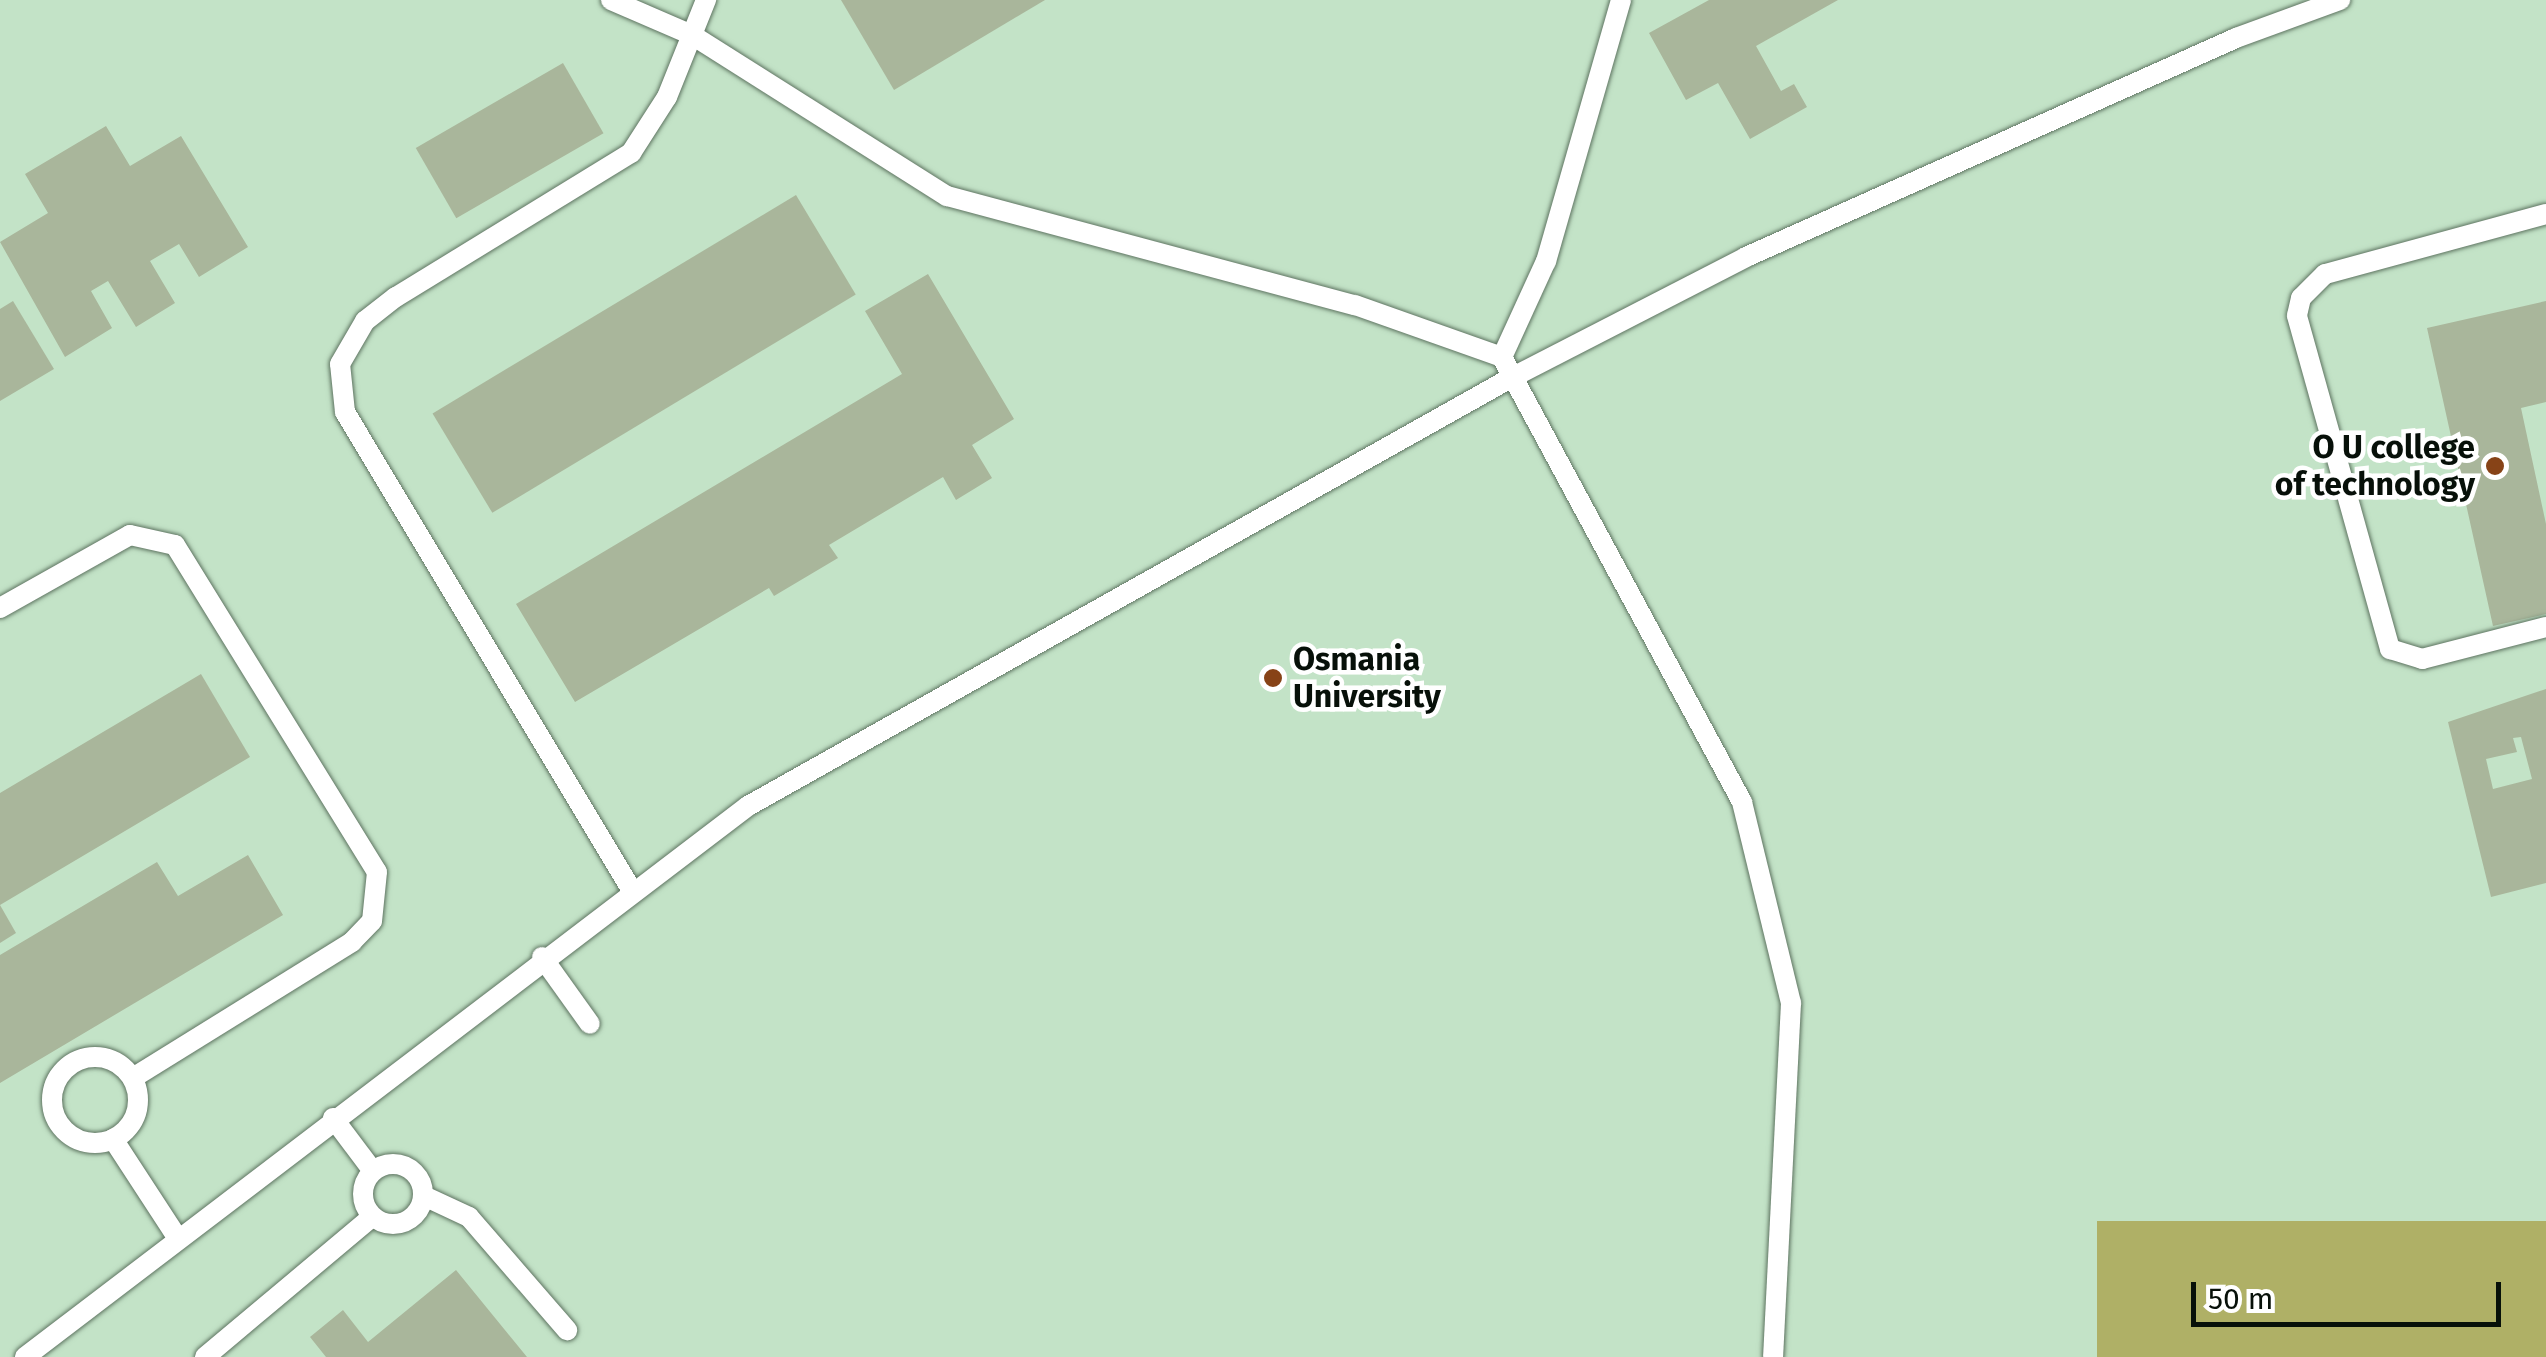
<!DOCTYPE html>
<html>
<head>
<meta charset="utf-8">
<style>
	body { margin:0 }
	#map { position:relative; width:2546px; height:1357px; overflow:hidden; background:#d3ecd6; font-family:"Fira Sans",sans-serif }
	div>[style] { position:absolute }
	.built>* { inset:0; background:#c3e3c7; transform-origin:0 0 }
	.forest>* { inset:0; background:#afb066; transform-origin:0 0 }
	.building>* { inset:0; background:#a9b69b; transform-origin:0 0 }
	.roads { filter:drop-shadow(0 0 2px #5e7461) drop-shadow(0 0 2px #5e7461) }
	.lane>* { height:20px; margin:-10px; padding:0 10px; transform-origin:10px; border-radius:10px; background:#fff }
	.lane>.ring { margin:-10px; padding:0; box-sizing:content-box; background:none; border:20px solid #fff; border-radius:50% }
	.dots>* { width:28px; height:28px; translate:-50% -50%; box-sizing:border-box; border:5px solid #fff; border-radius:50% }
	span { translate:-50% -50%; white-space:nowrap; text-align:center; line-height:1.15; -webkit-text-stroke:9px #fff; paint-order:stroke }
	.poi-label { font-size:32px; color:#071009; font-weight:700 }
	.right { translate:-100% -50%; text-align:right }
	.left { translate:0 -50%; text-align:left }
	.scale { position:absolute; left:2191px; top:1282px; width:310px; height:45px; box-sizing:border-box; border:5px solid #071009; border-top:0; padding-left:12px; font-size:30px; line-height:35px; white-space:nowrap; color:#071009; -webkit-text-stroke:8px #fff; paint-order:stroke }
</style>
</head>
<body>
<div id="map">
	<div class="built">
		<div style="left:0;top:0;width:2546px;height:1357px"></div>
	</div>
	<div class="forest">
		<div style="left:2546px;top:1221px;width:136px;height:449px;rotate:90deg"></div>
	</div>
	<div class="building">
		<div style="clip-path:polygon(841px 0,1045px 0,894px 90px)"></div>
		<div style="clip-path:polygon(1709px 0,1838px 0,1756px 46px,1781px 91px,1794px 84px,1807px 107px,1750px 139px,1718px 83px,1686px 100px,1649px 33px)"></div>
		<div style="left:563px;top:63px;width:81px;height:170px;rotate:60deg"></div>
		<div style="clip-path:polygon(106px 126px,130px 166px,181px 136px,248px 247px,199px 277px,179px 244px,150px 261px,175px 303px,136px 327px,108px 281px,91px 291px,112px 328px,65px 357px,0 242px,48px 213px,25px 174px)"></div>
		<div style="left:796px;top:195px;width:116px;height:424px;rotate:59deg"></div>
		<div style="clip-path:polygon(928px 274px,1014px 419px,972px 445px,992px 478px,956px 500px,943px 477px,829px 545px,838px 558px,774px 596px,769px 588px,575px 702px,516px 604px,902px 374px,865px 311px)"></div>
		<div style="clip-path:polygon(13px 301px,54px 369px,0 401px,0 309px)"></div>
		<div style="clip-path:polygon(2546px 301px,2546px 402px,2521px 408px,2546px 524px,2546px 614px,2493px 626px,2427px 328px)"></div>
		<div style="clip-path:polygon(201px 674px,250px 757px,0 905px,0 793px)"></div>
		<div style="clip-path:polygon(evenodd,2546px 689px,2546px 883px,2491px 897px,2448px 722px,2546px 689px,2521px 737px,2532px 779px,2493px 789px,2486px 759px,2517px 752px,2513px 738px,2521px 737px)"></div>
		<div style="clip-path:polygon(248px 855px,283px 915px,0 1083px,0 955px,157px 862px,178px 896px)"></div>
		<div style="clip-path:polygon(0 905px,16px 933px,0 943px)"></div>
		<div style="clip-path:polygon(456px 1270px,527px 1357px,326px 1357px,310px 1337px,343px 1310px,368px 1342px)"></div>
	</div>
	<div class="roads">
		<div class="lane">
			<div style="left:611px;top:0;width:88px;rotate:23.4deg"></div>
			<div style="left:692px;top:35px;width:302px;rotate:32.3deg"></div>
			<div style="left:947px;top:196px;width:422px;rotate:15deg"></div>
			<div style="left:1355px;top:305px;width:156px;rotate:19.5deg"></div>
			<div style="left:1621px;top:0;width:272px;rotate:106deg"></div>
			<div style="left:1546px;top:261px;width:106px;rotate:114.6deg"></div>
			<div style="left:1502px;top:357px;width:506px;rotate:61.66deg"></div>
			<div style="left:1742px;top:802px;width:207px;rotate:76.3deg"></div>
			<div style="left:1791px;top:1003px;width:354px;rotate:92.9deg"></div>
			<div style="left:2546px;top:214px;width:229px;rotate:164.8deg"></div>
			<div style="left:2325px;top:274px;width:34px;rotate:135deg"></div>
			<div style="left:2301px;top:298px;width:18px;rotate:103deg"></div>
			<div style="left:2297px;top:316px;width:346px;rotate:74.4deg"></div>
			<div style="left:2390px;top:649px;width:34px;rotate:17deg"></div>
			<div style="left:2422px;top:659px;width:128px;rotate:-14.5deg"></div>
			<div style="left:0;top:608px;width:149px;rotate:-29.3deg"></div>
			<div style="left:130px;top:535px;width:46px;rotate:12.5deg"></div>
			<div style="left:175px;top:545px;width:384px;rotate:58.3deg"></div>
			<div style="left:377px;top:872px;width:49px;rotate:95.8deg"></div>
			<div style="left:372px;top:921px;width:29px;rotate:134deg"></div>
			<div style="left:352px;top:942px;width:258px;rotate:148.2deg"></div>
			<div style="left:631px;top:889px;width:556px;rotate:-120.95deg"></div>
			<div style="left:345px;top:412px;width:48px;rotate:-95.9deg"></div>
			<div style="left:340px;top:364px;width:50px;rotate:-59.8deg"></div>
			<div style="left:365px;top:321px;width:39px;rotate:-38deg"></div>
			<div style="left:396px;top:297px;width:276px;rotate:-31.5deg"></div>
			<div style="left:631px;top:153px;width:67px;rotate:-57.3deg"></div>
			<div style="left:667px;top:97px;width:105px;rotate:-68.1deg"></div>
			<div style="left:542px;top:957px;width:82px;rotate:54.4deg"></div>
			<div class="ring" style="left:52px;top:1057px;width:66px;height:66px"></div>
			<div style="left:333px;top:1118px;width:66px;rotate:53deg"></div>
			<div style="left:113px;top:1139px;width:117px;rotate:56.9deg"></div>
			<div class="ring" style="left:363px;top:1164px;width:40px;height:40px"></div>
			<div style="left:424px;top:1196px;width:50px;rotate:25deg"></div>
			<div style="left:469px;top:1217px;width:150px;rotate:49.1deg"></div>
			<div style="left:25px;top:1357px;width:909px;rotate:-37.31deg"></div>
			<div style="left:748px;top:806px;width:873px;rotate:-29.3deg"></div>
			<div style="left:1509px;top:379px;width:267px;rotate:-27.2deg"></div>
			<div style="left:1746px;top:257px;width:537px;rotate:-24.08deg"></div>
			<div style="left:2236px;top:38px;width:111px;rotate:-20.1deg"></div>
			<div style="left:205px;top:1357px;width:218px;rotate:-40deg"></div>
		</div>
	</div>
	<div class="dots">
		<div style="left:2495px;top:466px;background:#874317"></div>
		<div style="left:1273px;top:678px;background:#874317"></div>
	</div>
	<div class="poi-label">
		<span class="right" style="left:2475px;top:466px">O U college<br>of technology</span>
		<span class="left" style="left:1293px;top:678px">Osmania<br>University</span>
	</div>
	<div class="scale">50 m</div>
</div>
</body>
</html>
